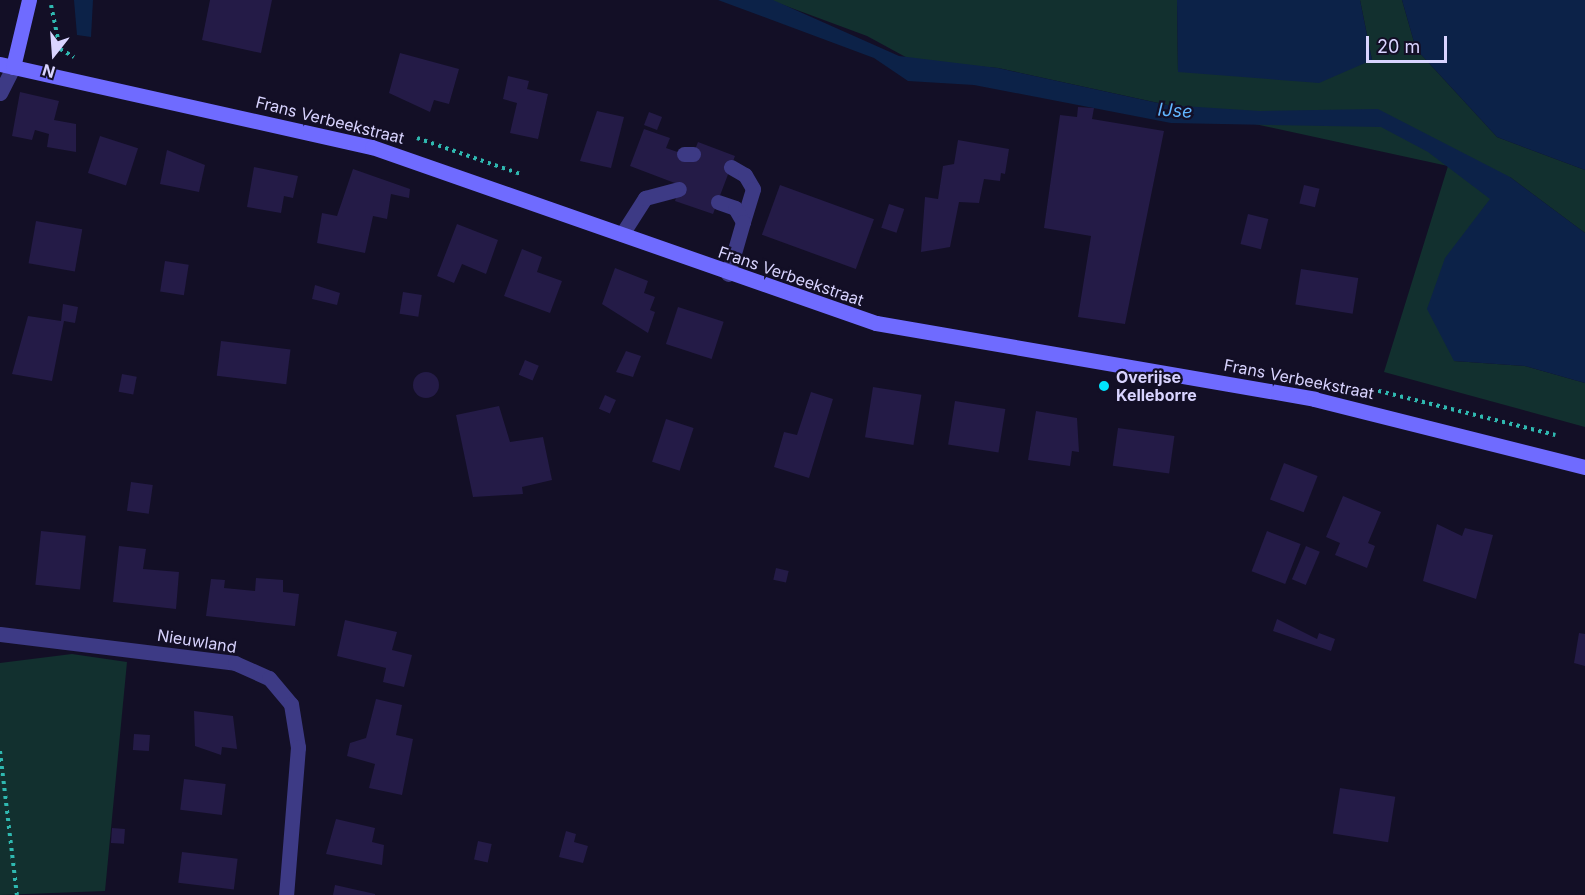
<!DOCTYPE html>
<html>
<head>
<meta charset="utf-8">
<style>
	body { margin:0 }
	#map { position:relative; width:1585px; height:895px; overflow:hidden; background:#130f26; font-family:Inter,sans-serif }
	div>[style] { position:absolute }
	.green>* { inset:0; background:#12302f }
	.water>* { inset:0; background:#0c2248 }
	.building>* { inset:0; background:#241b47; transform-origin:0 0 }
	.round { border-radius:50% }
	.path>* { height:4px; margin-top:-2px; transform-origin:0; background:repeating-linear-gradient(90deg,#2fb8b0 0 3px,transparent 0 7.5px) }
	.lane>* { height:15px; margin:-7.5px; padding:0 7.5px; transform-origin:7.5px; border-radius:7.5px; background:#3d3a85 }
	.street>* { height:15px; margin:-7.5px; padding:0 7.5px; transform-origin:7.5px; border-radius:7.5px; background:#3d3a85 }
	.secondary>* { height:15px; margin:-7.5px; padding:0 7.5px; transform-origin:7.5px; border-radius:7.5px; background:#6f6bff }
	.dots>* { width:16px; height:16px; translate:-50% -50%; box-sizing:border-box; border:3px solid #130f26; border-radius:50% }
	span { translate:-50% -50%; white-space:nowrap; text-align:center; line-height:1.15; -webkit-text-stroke:4.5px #130f26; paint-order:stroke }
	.street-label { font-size:16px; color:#d9d4ff }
	.poi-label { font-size:16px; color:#d9d4ff; font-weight:700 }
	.left { translate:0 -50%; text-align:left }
	.water-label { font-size:18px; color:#62b6ff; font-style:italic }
	.north { position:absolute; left:24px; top:24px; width:60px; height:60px; -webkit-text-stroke:4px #130f26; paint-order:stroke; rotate:197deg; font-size:16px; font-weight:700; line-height:24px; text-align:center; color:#d9d4ff }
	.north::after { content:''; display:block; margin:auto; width:21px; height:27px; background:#d9d4ff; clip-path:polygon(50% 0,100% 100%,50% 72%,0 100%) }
	.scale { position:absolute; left:1366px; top:36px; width:81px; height:27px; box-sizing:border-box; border:3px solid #d9d4ff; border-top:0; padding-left:8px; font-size:18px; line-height:21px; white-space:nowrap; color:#d9d4ff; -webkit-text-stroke:4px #130f26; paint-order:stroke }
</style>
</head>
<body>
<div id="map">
	<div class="green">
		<div style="clip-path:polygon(770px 0,1177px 0,1178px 72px,1372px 60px,1360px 0,1402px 0,1416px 49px,1497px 137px,1585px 170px,1585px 233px,1510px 177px,1482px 210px,1454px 361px,1525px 366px,1585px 383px,1585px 427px,1384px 372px,1448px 166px,998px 68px,913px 61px,867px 36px)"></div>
		<div style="clip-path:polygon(72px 654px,127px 662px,105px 891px,0 895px,0 663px)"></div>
	</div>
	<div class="water">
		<div style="clip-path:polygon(74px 0,93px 0,91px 37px,77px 35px)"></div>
		<div style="clip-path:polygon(718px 0,773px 0,899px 56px,998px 68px,1167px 105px,1260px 111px,1378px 109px,1510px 177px,1585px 233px,1585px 383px,1525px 366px,1454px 361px,1427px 309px,1445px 258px,1490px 199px,1428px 152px,1381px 127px,1171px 123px,974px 85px,908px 81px,874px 58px)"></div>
		<div style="clip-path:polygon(1177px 0,1360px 0,1372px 60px,1319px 83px,1178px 72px)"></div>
		<div style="clip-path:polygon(1402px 0,1585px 0,1585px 170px,1497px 137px,1416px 49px)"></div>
	</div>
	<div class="building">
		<div style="clip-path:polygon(210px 0,272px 0,261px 53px,202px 40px)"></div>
		<div style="clip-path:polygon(400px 53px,459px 69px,449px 104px,434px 100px,430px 112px,389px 93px)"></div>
		<div style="clip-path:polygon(508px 76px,529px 81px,527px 89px,548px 94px,538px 139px,510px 133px,517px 103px,503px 99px)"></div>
		<div style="clip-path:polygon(20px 92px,59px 101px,54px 120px,76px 124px,76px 152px,47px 147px,49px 134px,35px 130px,32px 140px,12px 136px)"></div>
		<div style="clip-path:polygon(1078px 107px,1094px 108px,1092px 119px,1164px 131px,1125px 324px,1078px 317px,1091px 236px,1044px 228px,1060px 115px,1077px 117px)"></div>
		<div style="clip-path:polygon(597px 111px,624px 117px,611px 168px,580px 161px)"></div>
		<div style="left:649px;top:112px;width:14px;height:14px;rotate:21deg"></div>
		<div style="clip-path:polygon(644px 129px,670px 138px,666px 148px,692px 157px,698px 142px,735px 156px,713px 214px,675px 201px,680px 185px,630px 166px)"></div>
		<div style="left:100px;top:136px;width:40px;height:39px;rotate:18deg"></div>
		<div style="clip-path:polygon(958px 140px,1009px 149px,1005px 174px,1001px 173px,1000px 181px,984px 179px,979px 203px,959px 202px,950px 247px,921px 252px,925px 197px,938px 199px,943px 166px,954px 164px)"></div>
		<div style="clip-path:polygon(167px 150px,205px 165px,199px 192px,160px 184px)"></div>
		<div style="clip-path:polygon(254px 167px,298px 176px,293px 198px,284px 196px,281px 213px,247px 207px)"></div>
		<div style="clip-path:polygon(353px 169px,410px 189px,409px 198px,391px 194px,387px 219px,373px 216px,365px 253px,317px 243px,322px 213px,337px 216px)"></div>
		<div style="left:780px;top:185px;width:100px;height:53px;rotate:20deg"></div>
		<div style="left:1304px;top:185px;width:16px;height:19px;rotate:14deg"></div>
		<div style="left:889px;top:204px;width:16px;height:25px;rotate:18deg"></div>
		<div style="left:1248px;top:214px;width:21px;height:31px;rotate:14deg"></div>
		<div style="left:36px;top:221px;width:47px;height:43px;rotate:10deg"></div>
		<div style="clip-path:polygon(457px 224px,498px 240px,486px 274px,462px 264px,454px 283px,437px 276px)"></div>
		<div style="clip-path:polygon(522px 249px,542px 257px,537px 272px,562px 281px,550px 313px,504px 296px)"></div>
		<div style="left:165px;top:261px;width:24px;height:31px;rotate:9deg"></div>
		<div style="clip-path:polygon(615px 268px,648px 281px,644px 293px,655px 297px,650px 310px,655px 312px,648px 333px,602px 304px)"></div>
		<div style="left:1301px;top:269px;width:58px;height:36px;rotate:9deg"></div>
		<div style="clip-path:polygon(315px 285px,340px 293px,337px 305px,312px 299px)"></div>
		<div style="left:403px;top:292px;width:19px;height:22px;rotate:9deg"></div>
		<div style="clip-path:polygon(63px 304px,78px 307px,75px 323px,64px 321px,52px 381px,12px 374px,28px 316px,61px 321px)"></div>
		<div style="left:678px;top:307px;width:48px;height:39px;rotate:18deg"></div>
		<div style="left:221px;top:341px;width:70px;height:35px;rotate:7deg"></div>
		<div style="clip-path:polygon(626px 351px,641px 356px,633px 377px,616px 372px)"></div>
		<div style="left:525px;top:360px;width:15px;height:16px;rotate:23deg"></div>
		<div class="round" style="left:413px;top:372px;width:26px;height:26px"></div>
		<div style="left:122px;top:374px;width:15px;height:18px;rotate:11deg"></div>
		<div style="left:873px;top:387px;width:49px;height:51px;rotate:9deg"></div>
		<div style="clip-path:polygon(811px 392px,833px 399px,809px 478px,774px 467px,784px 432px,797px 435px)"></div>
		<div style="left:605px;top:395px;width:12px;height:15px;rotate:24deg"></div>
		<div style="left:955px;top:401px;width:51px;height:44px;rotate:9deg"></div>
		<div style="clip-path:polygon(499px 406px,510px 442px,543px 437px,552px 480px,522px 487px,523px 494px,473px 497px,456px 415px)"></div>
		<div style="clip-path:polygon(1036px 411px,1077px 418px,1079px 452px,1072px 451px,1070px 466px,1028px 460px)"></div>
		<div style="left:666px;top:419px;width:29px;height:45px;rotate:18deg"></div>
		<div style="left:1118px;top:428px;width:57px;height:38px;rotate:8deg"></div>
		<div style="left:1284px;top:463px;width:36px;height:39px;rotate:21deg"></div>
		<div style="left:131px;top:482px;width:22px;height:29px;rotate:8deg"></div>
		<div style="clip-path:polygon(1343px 496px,1381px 512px,1368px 543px,1375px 546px,1367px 568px,1335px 555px,1340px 543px,1326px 537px)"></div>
		<div style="clip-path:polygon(1437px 524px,1462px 536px,1465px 528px,1493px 535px,1476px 599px,1423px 581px)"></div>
		<div style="left:41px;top:531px;width:45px;height:54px;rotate:6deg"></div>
		<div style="left:1267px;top:531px;width:36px;height:43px;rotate:21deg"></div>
		<div style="clip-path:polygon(119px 546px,146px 549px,143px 569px,179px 572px,176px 609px,113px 602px)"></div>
		<div style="left:1306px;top:546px;width:15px;height:36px;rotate:23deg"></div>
		<div style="left:776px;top:568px;width:13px;height:12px;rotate:13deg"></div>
		<div style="clip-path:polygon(256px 578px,283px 580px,283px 592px,299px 594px,295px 626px,206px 616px,211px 579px,225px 580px,224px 588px,255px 591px)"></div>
		<div style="clip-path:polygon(1277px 619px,1317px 639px,1319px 633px,1335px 639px,1331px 651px,1273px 631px)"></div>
		<div style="clip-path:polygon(345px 620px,397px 632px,392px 650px,412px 655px,404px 687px,383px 682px,386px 668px,337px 656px)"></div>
		<div style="clip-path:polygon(1579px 633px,1585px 634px,1585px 666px,1574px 663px)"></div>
		<div style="clip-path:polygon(376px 699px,402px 705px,396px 735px,413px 739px,402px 795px,369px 788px,375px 764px,347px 756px,350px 743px,366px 738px)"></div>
		<div style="clip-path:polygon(194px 711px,233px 716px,237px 749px,222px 747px,221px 755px,195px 746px)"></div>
		<div style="left:134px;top:734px;width:16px;height:16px;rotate:4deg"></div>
		<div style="left:184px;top:779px;width:42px;height:31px;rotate:7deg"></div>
		<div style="left:1340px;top:788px;width:56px;height:46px;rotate:9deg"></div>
		<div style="clip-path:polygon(336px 819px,375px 828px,372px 842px,384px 845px,382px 865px,326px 854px)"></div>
		<div style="left:112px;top:828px;width:13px;height:15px;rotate:4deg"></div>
		<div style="clip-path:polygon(566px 831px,576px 834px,574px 842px,588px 846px,583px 863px,559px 857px)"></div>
		<div style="left:478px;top:841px;width:14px;height:19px;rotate:12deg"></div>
		<div style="left:182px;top:852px;width:56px;height:31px;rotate:7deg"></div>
		<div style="clip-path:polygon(335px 885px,375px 894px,375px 895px,333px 895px)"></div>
	</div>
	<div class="path">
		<div style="left:51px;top:5px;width:45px;rotate:78.4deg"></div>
		<div style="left:60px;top:49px;width:16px;rotate:30deg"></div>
		<div style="left:417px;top:138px;width:112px;rotate:19.2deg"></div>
		<div style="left:1371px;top:389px;width:190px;rotate:14deg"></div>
		<div style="left:0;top:751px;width:145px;rotate:83.3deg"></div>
	</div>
	<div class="lane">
		<div style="left:684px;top:154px;width:9px"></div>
		<div style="left:731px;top:167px;width:16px;rotate:30deg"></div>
		<div style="left:745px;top:175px;width:16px;rotate:60deg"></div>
		<div style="left:753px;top:189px;width:34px;rotate:107deg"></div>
		<div style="left:718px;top:202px;width:18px;rotate:19deg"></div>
		<div style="left:735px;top:208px;width:16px;rotate:60deg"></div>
		<div style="left:743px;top:222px;width:54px;rotate:106.1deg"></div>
		<div style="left:622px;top:234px;width:43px;rotate:-57.4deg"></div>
		<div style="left:645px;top:198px;width:35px;rotate:-15deg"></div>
	</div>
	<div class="street">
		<div style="left:0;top:93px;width:29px;rotate:-63deg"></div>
		<div style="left:0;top:634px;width:237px;rotate:7deg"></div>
		<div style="left:235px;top:663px;width:37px;rotate:24deg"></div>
		<div style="left:269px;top:678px;width:34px;rotate:50deg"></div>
		<div style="left:291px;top:704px;width:44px;rotate:80.8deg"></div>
		<div style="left:298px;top:747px;width:148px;rotate:94.6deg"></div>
	</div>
	<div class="secondary">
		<div style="left:0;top:64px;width:381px;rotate:12.6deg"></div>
		<div style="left:372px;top:147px;width:534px;rotate:19.25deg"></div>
		<div style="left:876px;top:323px;width:445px;rotate:9.8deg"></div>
		<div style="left:1314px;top:399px;width:279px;rotate:14.1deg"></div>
		<div style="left:13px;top:67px;width:69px;rotate:-76.6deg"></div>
	</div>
	<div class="dots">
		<div style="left:1104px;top:386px;background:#00e5ff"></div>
	</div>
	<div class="street-label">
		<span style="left:330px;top:120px;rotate:14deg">Frans Verbeekstraat</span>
		<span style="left:791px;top:276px;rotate:19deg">Frans Verbeekstraat</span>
		<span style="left:1299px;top:379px;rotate:11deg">Frans Verbeekstraat</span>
		<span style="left:197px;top:641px;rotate:9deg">Nieuwland</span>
	</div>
	<div class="poi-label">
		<span class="left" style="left:1116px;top:386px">Overijse<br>Kelleborre</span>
	</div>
	<div class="water-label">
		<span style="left:1175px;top:111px;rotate:4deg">IJse</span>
	</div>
	<div class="north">N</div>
	<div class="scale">20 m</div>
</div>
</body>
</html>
